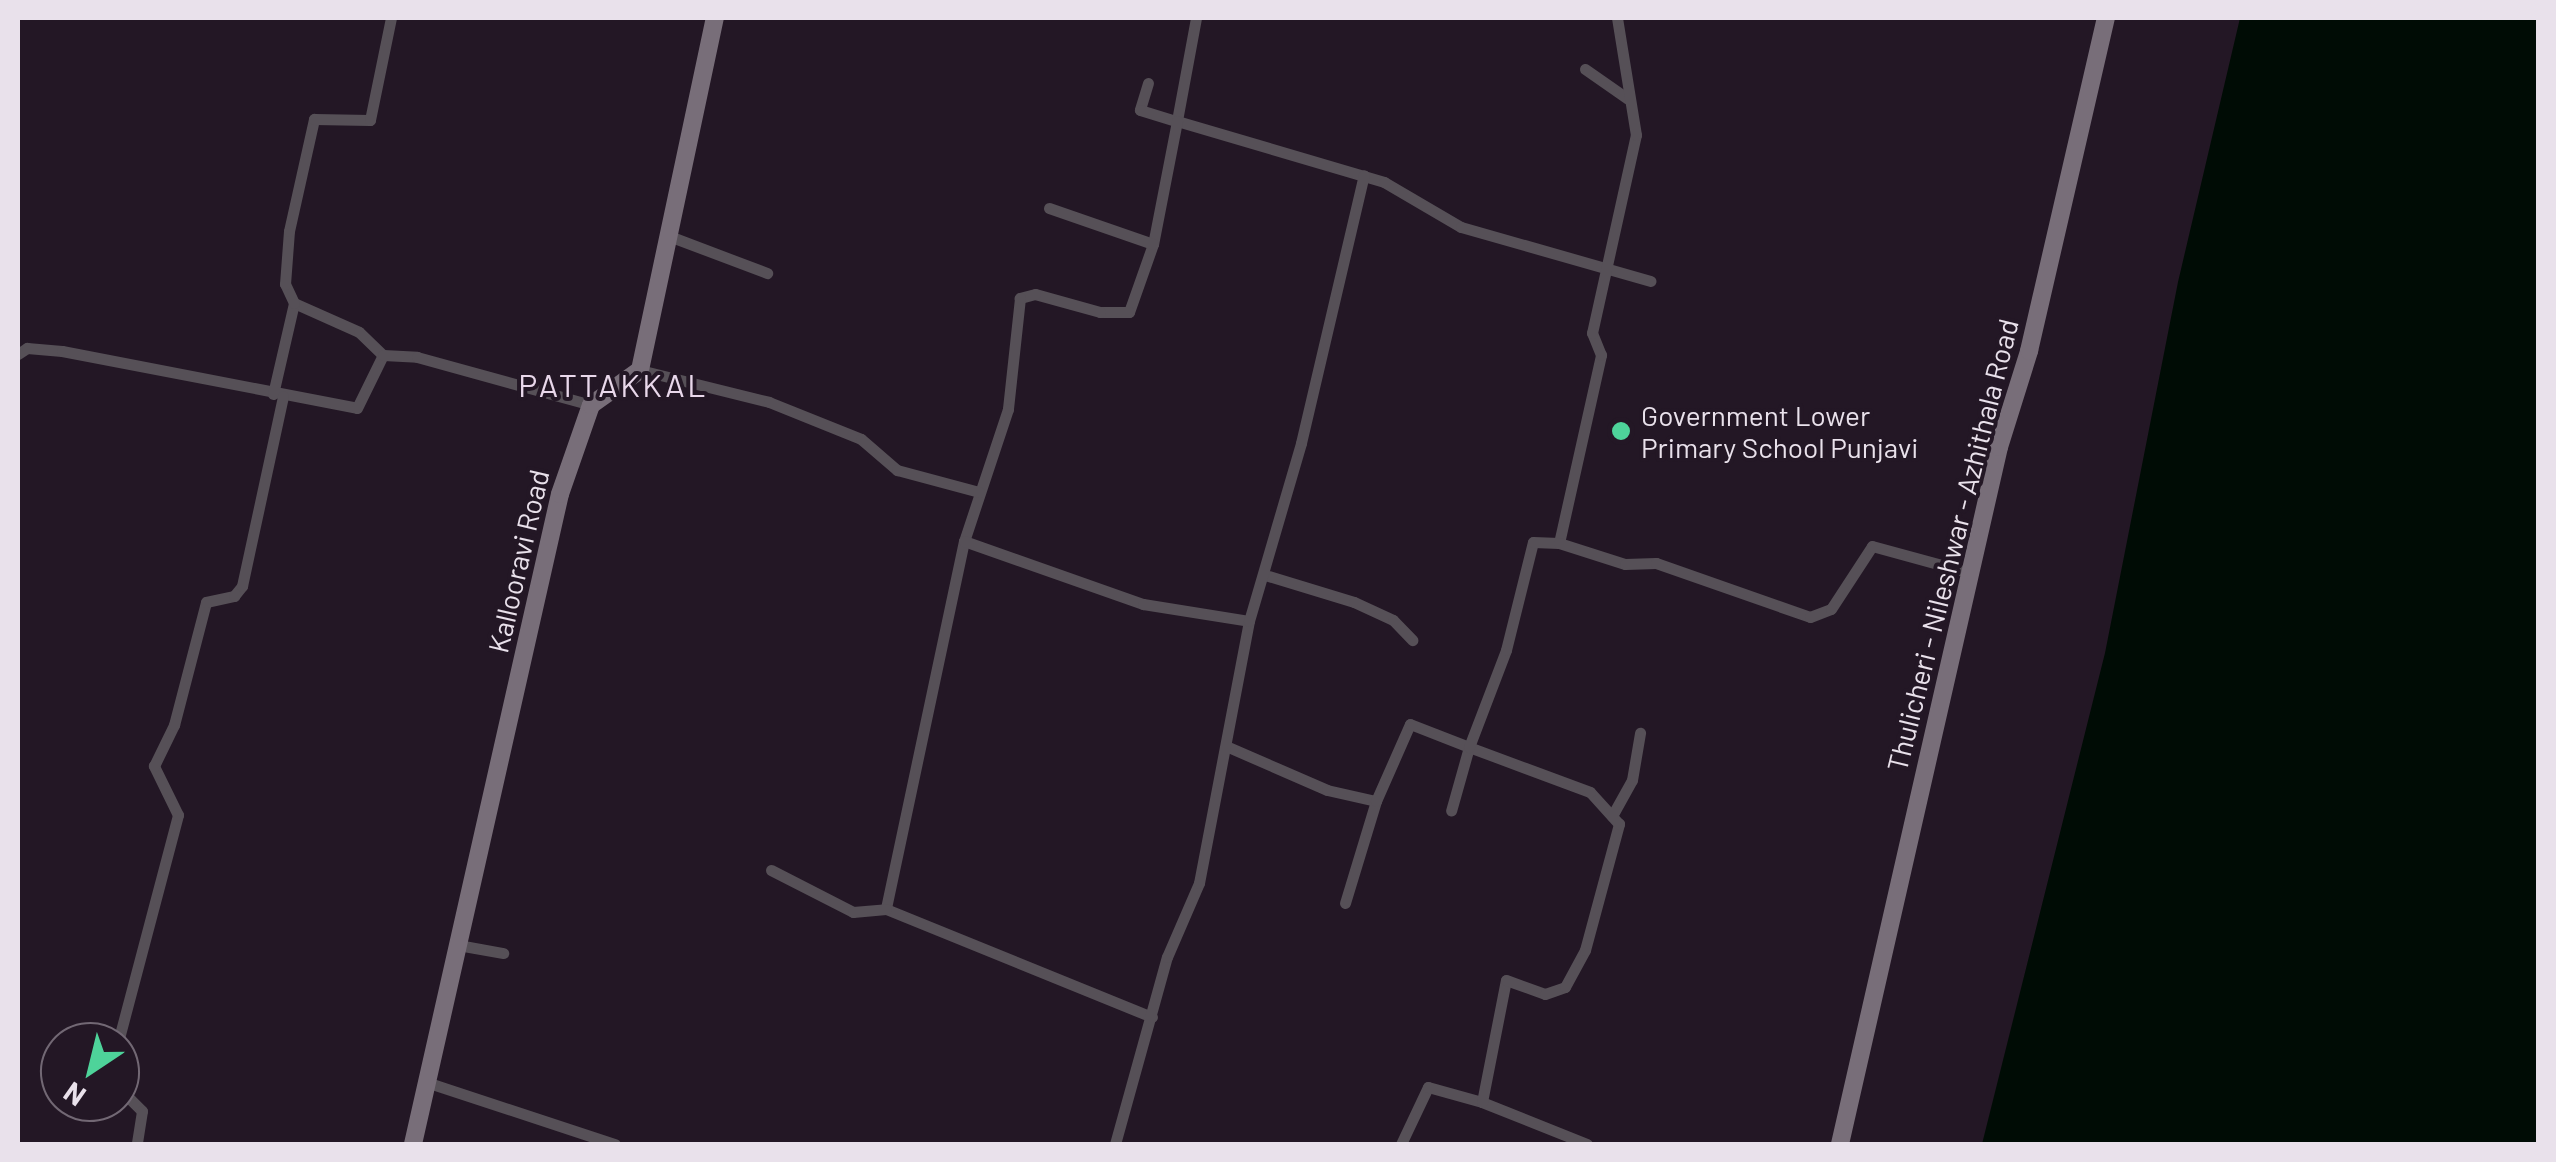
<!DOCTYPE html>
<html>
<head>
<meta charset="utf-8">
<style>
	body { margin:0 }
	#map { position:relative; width:2556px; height:1162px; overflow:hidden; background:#231725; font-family:Barlow,sans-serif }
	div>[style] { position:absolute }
	.water>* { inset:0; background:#000c05 }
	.street>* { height:11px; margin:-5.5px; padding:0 5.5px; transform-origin:5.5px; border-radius:5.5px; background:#565057 }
	.secondary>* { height:18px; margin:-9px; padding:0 9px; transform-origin:9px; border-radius:9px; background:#786e79 }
	.dots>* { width:28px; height:28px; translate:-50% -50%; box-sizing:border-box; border:5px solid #231725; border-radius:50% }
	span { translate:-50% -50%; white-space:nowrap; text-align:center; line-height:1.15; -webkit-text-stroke:8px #231725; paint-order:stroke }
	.poi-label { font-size:28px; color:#e9e1eb }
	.left { translate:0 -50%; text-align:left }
	.street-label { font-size:28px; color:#e9e1eb }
	.quarter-label { font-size:32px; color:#e9d8eb; letter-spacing:2.5px }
	.frame { position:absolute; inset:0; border:20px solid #e9e1eb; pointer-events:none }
	.north { position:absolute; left:40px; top:1022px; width:100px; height:100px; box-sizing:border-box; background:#231725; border:2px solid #726874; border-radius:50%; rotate:215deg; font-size:28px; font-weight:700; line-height:40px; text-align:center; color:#e9e1eb }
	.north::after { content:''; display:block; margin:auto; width:35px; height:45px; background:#4ed39a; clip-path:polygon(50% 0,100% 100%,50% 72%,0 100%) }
</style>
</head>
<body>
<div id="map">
	<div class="water">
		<div style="clip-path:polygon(2240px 18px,2538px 18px,2538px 1144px,1982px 1144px,2105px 653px,2178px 282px)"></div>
	</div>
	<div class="street">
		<div style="left:1196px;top:18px;width:105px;rotate:100.5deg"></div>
		<div style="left:1177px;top:121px;width:216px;rotate:16.4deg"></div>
		<div style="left:1384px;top:182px;width:89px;rotate:30.3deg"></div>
		<div style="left:1461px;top:227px;width:197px;rotate:15.9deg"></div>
		<div style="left:1585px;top:69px;width:52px;rotate:34.9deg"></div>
		<div style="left:1148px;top:83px;width:28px;rotate:107deg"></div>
		<div style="left:1140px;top:110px;width:39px;rotate:17deg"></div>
		<div style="left:1177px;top:121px;width:125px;rotate:101deg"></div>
		<div style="left:1153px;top:244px;width:72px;rotate:109.4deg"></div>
		<div style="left:1129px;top:312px;width:29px;rotate:180deg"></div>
		<div style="left:1100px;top:312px;width:67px;rotate:-164.5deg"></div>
		<div style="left:1035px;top:294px;width:16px;rotate:165deg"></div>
		<div style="left:1020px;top:298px;width:112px;rotate:96.2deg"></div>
		<div style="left:1008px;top:409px;width:139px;rotate:108.4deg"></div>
		<div style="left:964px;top:541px;width:376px;rotate:102deg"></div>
		<div style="left:886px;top:909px;width:287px;rotate:22.1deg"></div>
		<div style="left:1049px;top:208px;width:110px;rotate:19.1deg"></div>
		<div style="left:669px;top:236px;width:105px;rotate:20.7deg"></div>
		<div style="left:294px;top:303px;width:71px;rotate:24deg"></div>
		<div style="left:359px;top:332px;width:33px;rotate:44deg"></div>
		<div style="left:18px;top:354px;width:11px;rotate:-34deg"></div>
		<div style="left:27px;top:348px;width:35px;rotate:5deg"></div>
		<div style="left:62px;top:351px;width:300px;rotate:10.9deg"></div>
		<div style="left:357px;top:408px;width:59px;rotate:-63.9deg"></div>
		<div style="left:383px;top:355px;width:34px;rotate:3deg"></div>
		<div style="left:417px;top:357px;width:180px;rotate:15.4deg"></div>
		<div style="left:640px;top:370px;width:133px;rotate:13.9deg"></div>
		<div style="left:769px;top:402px;width:99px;rotate:21.9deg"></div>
		<div style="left:861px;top:439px;width:48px;rotate:40.7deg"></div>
		<div style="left:897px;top:470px;width:85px;rotate:15deg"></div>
		<div style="left:273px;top:394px;width:93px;rotate:-77deg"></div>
		<div style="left:294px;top:303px;width:21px;rotate:-115deg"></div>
		<div style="left:285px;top:284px;width:53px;rotate:-85.7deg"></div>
		<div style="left:289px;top:231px;width:115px;rotate:-77.4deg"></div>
		<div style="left:314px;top:119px;width:56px;rotate:1deg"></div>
		<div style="left:370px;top:120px;width:104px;rotate:-78.4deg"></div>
		<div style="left:964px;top:541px;width:190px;rotate:19.4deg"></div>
		<div style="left:1143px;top:604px;width:107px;rotate:9.1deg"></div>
		<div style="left:1559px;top:543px;width:193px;rotate:-77.4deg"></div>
		<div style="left:1601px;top:355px;width:24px;rotate:-112deg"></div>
		<div style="left:1592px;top:333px;width:203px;rotate:-77.5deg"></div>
		<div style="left:1636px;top:135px;width:119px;rotate:-99.2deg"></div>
		<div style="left:1265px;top:575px;width:93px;rotate:16.9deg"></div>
		<div style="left:1354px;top:602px;width:43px;rotate:24.8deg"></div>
		<div style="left:1393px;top:620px;width:28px;rotate:46deg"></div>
		<div style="left:1226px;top:746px;width:110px;rotate:23.5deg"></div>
		<div style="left:1327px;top:790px;width:50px;rotate:12.7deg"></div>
		<div style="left:1612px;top:816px;width:41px;rotate:-60.9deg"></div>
		<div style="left:1632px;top:780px;width:48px;rotate:-80.3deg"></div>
		<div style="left:771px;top:870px;width:92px;rotate:27.1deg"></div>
		<div style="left:853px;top:912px;width:33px;rotate:-5deg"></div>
		<div style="left:1345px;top:903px;width:107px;rotate:-73.1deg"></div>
		<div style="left:1376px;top:801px;width:84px;rotate:-66.2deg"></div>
		<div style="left:1410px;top:724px;width:63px;rotate:21.3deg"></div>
		<div style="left:1469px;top:747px;width:66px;rotate:105.7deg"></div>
		<div style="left:458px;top:945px;width:46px;rotate:10.1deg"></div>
		<div style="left:118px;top:1042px;width:235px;rotate:-75.2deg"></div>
		<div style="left:178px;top:815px;width:55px;rotate:-116.1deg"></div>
		<div style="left:154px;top:766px;width:46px;rotate:-64deg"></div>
		<div style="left:174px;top:725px;width:127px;rotate:-75.4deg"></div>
		<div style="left:206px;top:602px;width:29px;rotate:-12deg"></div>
		<div style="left:234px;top:596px;width:13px;rotate:-51deg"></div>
		<div style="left:242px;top:586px;width:194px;rotate:-77.8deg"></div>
		<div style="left:426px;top:1082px;width:199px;rotate:18.2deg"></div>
		<div style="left:120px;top:1089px;width:31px;rotate:45deg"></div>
		<div style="left:142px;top:1111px;width:33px;rotate:99deg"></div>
		<div style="left:1115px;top:1144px;width:194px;rotate:-74.5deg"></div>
		<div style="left:1167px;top:957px;width:81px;rotate:-66.6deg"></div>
		<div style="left:1199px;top:883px;width:267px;rotate:-79.2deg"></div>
		<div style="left:1249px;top:621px;width:185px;rotate:-73.7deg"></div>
		<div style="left:1301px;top:443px;width:275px;rotate:-76.8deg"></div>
		<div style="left:1401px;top:1144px;width:63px;rotate:-64.7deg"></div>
		<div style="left:1428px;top:1087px;width:56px;rotate:15.5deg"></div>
		<div style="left:1587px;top:1144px;width:113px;rotate:-158.2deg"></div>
		<div style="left:1482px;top:1102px;width:124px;rotate:-78.9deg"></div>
		<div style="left:1506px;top:980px;width:41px;rotate:19.7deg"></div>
		<div style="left:1545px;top:994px;width:21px;rotate:-19deg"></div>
		<div style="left:1565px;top:987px;width:42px;rotate:-61.6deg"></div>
		<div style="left:1585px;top:950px;width:131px;rotate:-74.9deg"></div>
		<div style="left:1619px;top:824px;width:43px;rotate:-132.2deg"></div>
		<div style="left:1590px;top:792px;width:129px;rotate:-159.6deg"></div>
		<div style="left:1469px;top:747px;width:104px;rotate:-69.1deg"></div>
		<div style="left:1506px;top:650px;width:111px;rotate:-76deg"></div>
		<div style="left:1533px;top:542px;width:26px;rotate:2deg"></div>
		<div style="left:1559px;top:543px;width:69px;rotate:17.7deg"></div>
		<div style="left:1625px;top:564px;width:31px;rotate:-2deg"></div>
		<div style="left:1656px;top:563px;width:163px;rotate:19.3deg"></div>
		<div style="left:1810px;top:617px;width:22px;rotate:-21deg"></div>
		<div style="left:1831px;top:609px;width:75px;rotate:-56.9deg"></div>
		<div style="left:1872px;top:546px;width:103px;rotate:15.3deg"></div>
	</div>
	<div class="secondary">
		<div style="left:413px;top:1144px;width:666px;rotate:-77.26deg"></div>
		<div style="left:560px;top:494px;width:94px;rotate:-70.8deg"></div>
		<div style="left:591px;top:405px;width:60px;rotate:-35.5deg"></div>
		<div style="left:640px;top:370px;width:360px;rotate:-78deg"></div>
		<div style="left:1840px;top:1144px;width:715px;rotate:-77.15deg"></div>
		<div style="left:1999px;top:447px;width:101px;rotate:-72.6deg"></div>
		<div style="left:2029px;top:351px;width:342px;rotate:-77deg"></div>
	</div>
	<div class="dots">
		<div style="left:1621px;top:431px;background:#4ed39a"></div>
	</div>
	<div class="poi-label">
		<span class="left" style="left:1641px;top:431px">Government Lower<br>Primary School Punjavi</span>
	</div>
	<div class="street-label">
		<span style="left:1952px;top:545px;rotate:-76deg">Thulicheri - Nileshwar - Azhithala Road</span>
		<span style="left:518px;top:561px;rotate:-77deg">Kallooravi Road</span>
	</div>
	<div class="quarter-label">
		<span style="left:613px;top:384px">PATTAKKAL</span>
	</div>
	<div class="frame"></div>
	<div class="north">N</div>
</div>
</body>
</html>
